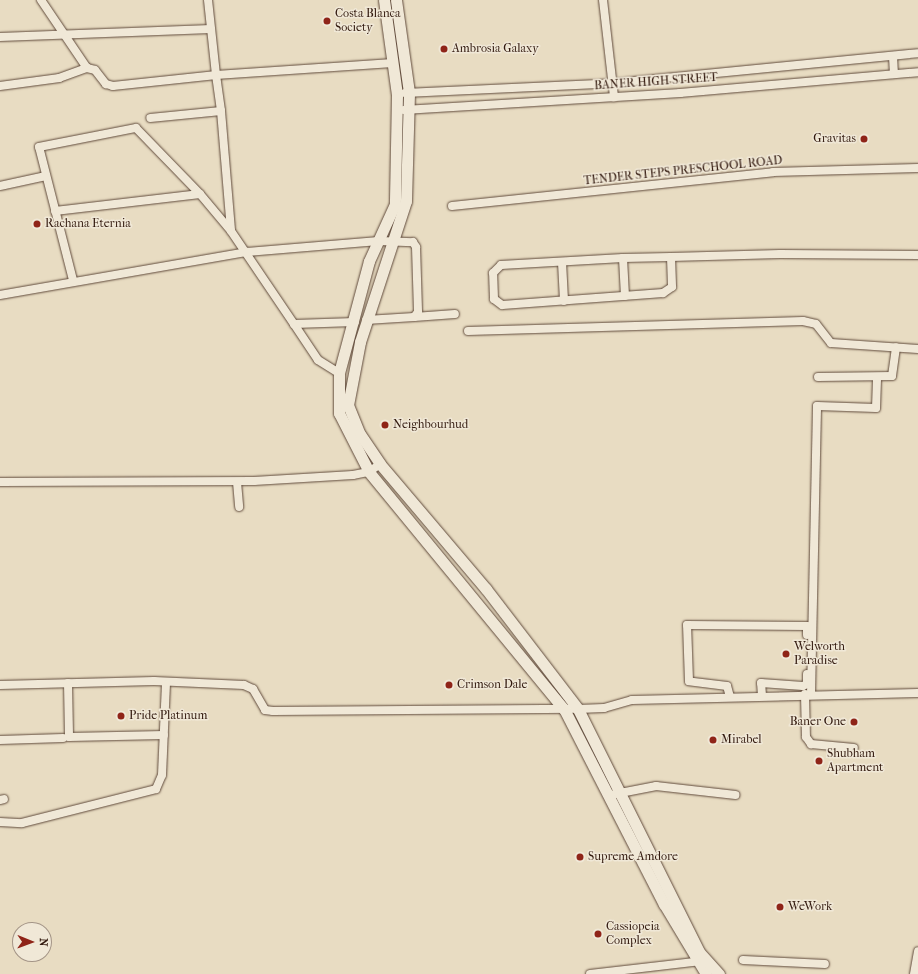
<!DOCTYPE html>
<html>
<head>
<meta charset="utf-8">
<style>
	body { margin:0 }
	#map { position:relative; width:918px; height:974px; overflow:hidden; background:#e8dcc2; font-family:"IM FELL French Canon",serif }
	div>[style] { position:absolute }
	.roads { filter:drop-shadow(0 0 1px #604a3b) drop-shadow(0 0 1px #604a3b) }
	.minor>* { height:8px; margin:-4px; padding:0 4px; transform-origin:4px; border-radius:4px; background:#f0e8d7 }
	.tertiary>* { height:11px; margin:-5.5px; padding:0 5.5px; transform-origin:5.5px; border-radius:5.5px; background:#f0e8d7 }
	.dots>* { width:11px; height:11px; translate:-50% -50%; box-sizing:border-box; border:2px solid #f0e8d7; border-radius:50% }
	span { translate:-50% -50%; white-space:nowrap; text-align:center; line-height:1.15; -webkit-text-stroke:3px #f0e8d7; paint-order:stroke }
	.poi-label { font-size:12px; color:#32190e }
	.left { translate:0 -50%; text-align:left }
	.right { translate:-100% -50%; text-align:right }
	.street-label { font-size:12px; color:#32190e }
	.north { position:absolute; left:12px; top:922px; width:40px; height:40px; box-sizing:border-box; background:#f0e8d7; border:1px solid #a49587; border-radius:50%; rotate:91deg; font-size:11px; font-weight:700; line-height:16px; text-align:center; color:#32190e }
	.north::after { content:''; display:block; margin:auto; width:14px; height:18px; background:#8f2418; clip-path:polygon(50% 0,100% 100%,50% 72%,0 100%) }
</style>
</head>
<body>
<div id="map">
	<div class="roads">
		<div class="minor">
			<div style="left:41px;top:0;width:82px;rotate:55.9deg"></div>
			<div style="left:208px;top:0;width:75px;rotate:83.9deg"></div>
			<div style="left:216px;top:75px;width:177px;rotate:-3.9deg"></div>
			<div style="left:603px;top:0;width:98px;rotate:83.5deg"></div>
			<div style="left:0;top:37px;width:211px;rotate:-2.2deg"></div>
			<div style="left:893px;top:56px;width:18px;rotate:87deg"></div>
			<div style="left:0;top:86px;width:60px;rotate:-7.7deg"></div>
			<div style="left:59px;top:78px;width:30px;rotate:-20deg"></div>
			<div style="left:87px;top:68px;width:8px;rotate:14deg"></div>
			<div style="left:95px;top:70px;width:18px;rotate:52deg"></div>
			<div style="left:106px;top:84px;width:7px;rotate:16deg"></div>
			<div style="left:113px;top:86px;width:104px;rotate:-6.1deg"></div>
			<div style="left:216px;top:75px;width:36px;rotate:82deg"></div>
			<div style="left:221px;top:111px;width:71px;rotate:174.4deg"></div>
			<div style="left:405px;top:93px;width:209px;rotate:-2.7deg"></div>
			<div style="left:614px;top:83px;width:305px;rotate:-5.6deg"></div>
			<div style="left:404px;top:110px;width:277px;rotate:-3.5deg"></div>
			<div style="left:680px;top:93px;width:239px;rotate:-5deg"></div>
			<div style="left:221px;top:111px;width:120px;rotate:85.2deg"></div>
			<div style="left:0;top:186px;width:47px;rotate:-12.3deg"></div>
			<div style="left:452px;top:206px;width:323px;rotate:-6deg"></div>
			<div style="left:773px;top:172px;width:145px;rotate:-1.6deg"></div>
			<div style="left:55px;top:211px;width:146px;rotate:-6.7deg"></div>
			<div style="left:671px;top:257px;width:30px;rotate:88deg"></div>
			<div style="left:672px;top:287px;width:11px;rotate:146deg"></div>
			<div style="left:663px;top:293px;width:161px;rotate:175.7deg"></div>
			<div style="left:502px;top:305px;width:10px;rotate:-143deg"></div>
			<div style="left:494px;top:299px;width:26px;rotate:-92deg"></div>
			<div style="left:493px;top:273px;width:11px;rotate:-45deg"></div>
			<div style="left:501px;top:265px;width:122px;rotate:-3.3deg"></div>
			<div style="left:623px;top:258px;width:48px;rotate:-1.2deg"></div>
			<div style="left:671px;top:257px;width:109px;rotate:-1.6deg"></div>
			<div style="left:780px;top:254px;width:138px;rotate:0.4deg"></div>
			<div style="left:623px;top:258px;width:38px;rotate:87deg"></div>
			<div style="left:562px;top:262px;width:39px;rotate:87deg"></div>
			<div style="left:73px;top:280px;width:137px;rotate:-104.3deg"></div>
			<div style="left:39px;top:147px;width:99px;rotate:-11.1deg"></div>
			<div style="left:136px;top:128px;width:92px;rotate:45.9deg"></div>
			<div style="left:200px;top:194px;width:48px;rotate:50deg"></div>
			<div style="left:231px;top:231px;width:112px;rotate:55.9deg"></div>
			<div style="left:294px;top:324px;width:61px;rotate:-1.9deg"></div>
			<div style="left:0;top:295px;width:251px;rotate:-9.9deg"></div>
			<div style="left:247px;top:252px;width:132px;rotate:-4.8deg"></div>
			<div style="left:379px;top:241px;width:34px;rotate:2deg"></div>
			<div style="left:413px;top:242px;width:6px;rotate:59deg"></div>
			<div style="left:416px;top:247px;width:65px;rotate:88.2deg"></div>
			<div style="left:418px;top:312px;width:6px;rotate:129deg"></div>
			<div style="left:414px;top:317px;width:48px;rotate:176.4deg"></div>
			<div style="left:414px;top:317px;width:41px;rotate:-4.2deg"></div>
			<div style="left:294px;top:324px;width:43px;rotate:56.3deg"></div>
			<div style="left:318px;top:360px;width:25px;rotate:32deg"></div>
			<div style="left:468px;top:331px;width:335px;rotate:-1.7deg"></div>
			<div style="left:803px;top:321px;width:13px;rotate:13deg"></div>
			<div style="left:816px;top:324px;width:24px;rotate:52deg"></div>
			<div style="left:831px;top:343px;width:87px;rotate:3.9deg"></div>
			<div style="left:818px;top:377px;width:74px;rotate:-0.8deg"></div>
			<div style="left:892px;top:376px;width:29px;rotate:-82deg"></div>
			<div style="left:0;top:482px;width:254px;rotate:-0.2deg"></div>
			<div style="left:254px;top:481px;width:99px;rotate:-3.5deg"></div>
			<div style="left:353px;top:475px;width:16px;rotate:-11deg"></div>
			<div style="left:369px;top:472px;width:14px;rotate:-36deg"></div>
			<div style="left:237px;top:482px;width:25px;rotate:85deg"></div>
			<div style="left:68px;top:683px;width:54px;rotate:88.9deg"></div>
			<div style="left:69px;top:737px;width:95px;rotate:-1.2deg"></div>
			<div style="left:0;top:685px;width:154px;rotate:-1.5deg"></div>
			<div style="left:154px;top:681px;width:90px;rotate:2.5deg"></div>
			<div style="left:244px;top:685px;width:10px;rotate:24deg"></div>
			<div style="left:253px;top:689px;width:24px;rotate:60deg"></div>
			<div style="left:265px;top:710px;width:8px;rotate:7deg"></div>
			<div style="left:273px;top:711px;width:305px;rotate:-0.4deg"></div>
			<div style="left:578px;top:709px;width:26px;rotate:-2deg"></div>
			<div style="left:604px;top:708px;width:29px;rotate:-16deg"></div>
			<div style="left:632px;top:700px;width:286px;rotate:-1.4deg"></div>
			<div style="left:805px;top:694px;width:43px;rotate:88.7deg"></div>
			<div style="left:806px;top:737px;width:9px;rotate:54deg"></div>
			<div style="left:811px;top:744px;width:43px;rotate:5.3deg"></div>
			<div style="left:811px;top:694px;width:288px;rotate:-88.8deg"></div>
			<div style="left:817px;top:406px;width:59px;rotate:1.9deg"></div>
			<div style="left:876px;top:408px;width:30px;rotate:-88deg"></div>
			<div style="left:762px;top:696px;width:13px;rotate:-94deg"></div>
			<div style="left:761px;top:683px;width:42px;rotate:4.1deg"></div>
			<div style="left:803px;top:686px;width:4px;rotate:-27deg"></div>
			<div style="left:807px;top:684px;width:10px;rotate:-90deg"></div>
			<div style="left:730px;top:697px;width:11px;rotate:-105deg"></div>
			<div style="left:727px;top:686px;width:38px;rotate:-173deg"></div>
			<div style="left:689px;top:681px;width:56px;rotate:-92deg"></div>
			<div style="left:687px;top:625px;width:120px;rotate:0.5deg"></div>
			<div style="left:807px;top:626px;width:9px;rotate:90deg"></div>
			<div style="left:0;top:740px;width:63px;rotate:-1.8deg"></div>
			<div style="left:615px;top:794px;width:42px;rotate:-11deg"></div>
			<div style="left:656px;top:786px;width:80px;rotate:6.5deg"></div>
			<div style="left:0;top:800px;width:4px;rotate:-14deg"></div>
			<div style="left:0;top:822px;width:22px;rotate:3deg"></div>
			<div style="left:22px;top:823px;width:138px;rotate:-14.2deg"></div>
			<div style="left:156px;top:789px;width:15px;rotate:-67deg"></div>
			<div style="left:162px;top:775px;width:91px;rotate:-87.5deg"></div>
			<div style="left:743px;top:960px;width:82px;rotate:2.8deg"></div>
			<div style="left:590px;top:974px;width:114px;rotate:-6.6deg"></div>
			<div style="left:914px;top:974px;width:23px;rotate:-80deg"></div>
		</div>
		<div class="tertiary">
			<div style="left:384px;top:0;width:96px;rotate:82.2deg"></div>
			<div style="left:397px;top:95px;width:109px;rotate:91.1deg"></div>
			<div style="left:395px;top:204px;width:63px;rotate:114.5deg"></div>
			<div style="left:369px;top:261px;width:116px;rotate:105deg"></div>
			<div style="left:339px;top:373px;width:40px;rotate:90deg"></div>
			<div style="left:339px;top:413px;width:66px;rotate:63deg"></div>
			<div style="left:369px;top:472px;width:307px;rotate:50.6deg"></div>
			<div style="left:564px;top:709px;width:219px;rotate:62.9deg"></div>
			<div style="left:664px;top:904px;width:82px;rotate:59deg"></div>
			<div style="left:396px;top:0;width:94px;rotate:82deg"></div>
			<div style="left:409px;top:93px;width:108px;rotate:91.6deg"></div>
			<div style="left:406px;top:201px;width:148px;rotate:108.1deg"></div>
			<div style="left:360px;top:342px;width:64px;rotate:100.8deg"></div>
			<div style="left:348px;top:405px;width:31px;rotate:68deg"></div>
			<div style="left:360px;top:434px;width:36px;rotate:56deg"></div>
			<div style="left:380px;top:464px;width:164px;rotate:49.7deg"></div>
			<div style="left:486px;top:589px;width:151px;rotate:52.5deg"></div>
			<div style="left:578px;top:709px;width:271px;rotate:63.5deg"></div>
			<div style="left:699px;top:952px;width:30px;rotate:48deg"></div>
		</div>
	</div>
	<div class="dots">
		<div style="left:327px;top:21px;background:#8f2418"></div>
		<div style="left:444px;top:49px;background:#8f2418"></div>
		<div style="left:864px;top:139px;background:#8f2418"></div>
		<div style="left:37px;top:224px;background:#8f2418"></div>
		<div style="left:385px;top:425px;background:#8f2418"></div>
		<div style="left:786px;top:654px;background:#8f2418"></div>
		<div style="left:449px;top:685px;background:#8f2418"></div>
		<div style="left:121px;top:716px;background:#8f2418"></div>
		<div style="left:854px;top:722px;background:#8f2418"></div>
		<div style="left:713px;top:740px;background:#8f2418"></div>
		<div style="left:819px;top:761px;background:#8f2418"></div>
		<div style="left:580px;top:857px;background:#8f2418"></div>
		<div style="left:780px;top:907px;background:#8f2418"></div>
		<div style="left:598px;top:934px;background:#8f2418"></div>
	</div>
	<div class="poi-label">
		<span class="left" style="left:335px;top:21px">Costa Blanca<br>Society</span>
		<span class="left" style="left:452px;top:49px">Ambrosia Galaxy</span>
		<span class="right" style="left:856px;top:139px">Gravitas</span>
		<span class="left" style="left:45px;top:224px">Rachana Eternia</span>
		<span class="left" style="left:393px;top:425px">Neighbourhud</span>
		<span class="left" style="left:794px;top:654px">Welworth<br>Paradise</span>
		<span class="left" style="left:457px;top:685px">Crimson Dale</span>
		<span class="left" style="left:129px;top:716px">Pride Platinum</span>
		<span class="right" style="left:846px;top:722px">Baner One</span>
		<span class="left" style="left:721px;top:740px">Mirabel</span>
		<span class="left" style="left:827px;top:761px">Shubham<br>Apartment</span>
		<span class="left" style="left:588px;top:857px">Supreme Amdore</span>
		<span class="left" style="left:788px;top:907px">WeWork</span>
		<span class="left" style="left:606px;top:934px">Cassiopeia<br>Complex</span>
	</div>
	<div class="street-label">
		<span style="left:656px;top:82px;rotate:-4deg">BANER HIGH STREET</span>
		<span style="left:683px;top:171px;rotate:-6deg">TENDER STEPS PRESCHOOL ROAD</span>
	</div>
	<div class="north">N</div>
</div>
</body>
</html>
